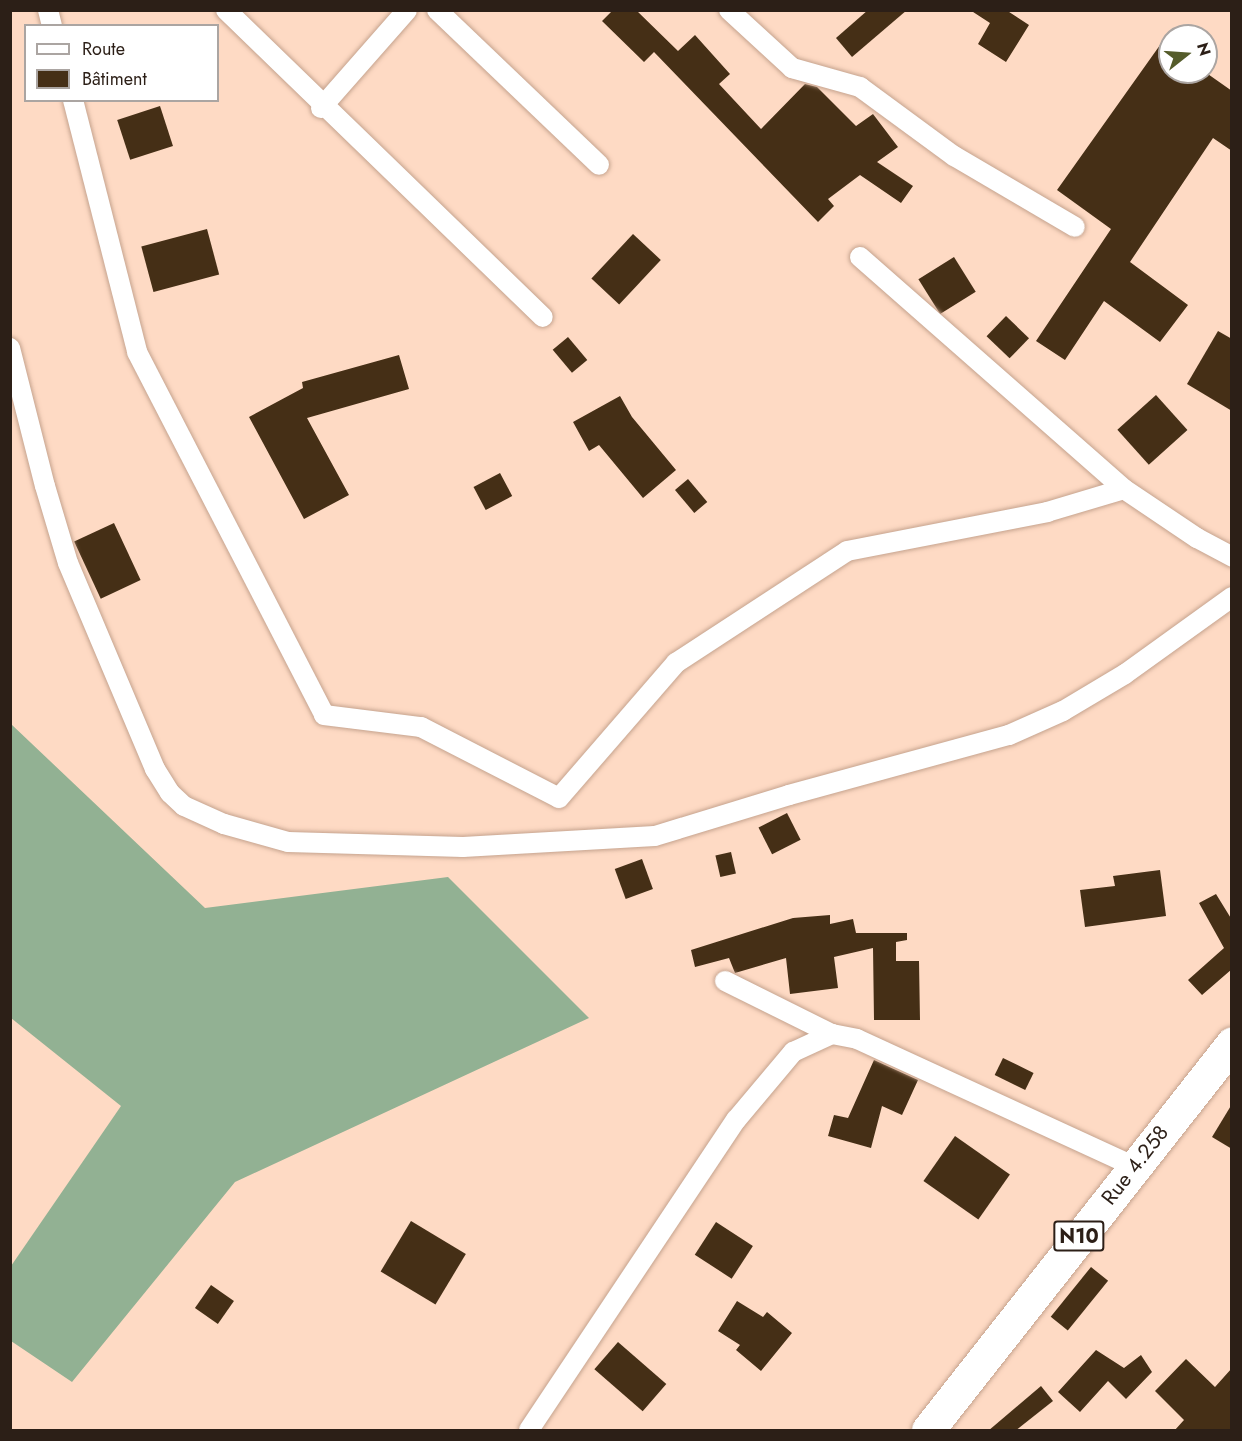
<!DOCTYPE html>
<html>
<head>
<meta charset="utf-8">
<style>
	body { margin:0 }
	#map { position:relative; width:1242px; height:1441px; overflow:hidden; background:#fedac4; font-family:Jost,sans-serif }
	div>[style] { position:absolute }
	.forest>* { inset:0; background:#92b193 }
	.building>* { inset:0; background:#452f16; transform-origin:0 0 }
	.roads { filter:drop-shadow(0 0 2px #c5a38e) drop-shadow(0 0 2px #c5a38e) }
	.minor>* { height:20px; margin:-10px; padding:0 10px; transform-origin:10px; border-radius:10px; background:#fff }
	.trunk>* { height:33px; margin:-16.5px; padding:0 16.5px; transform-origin:16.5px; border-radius:16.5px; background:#fff }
	span { translate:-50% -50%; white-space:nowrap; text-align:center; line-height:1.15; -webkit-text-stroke:6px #fff; paint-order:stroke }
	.shield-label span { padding:2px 4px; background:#fff; border:2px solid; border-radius:4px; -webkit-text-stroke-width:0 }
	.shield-label { font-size:20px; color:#2c1f17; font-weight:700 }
	.street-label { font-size:21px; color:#2c1f17 }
	.frame { position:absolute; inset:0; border:12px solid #2c1f17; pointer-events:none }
	.legend { position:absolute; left:24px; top:24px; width:195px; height:78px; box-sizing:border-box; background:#fff; border:2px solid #aba5a2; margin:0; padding:8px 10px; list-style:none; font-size:18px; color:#2c1f17 }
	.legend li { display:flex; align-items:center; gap:12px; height:30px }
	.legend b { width:30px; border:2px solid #aba5a2 }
	.north { position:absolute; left:1158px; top:24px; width:60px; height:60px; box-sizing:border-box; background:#fff; border:2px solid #aba5a2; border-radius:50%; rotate:73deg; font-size:16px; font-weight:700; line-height:24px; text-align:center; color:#2c1f17 }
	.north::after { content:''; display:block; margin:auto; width:21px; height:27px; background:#555c2b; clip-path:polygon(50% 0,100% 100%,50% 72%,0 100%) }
</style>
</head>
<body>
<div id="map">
	<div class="forest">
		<div style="clip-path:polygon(11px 724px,205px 908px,448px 877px,589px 1018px,235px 1182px,72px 1382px,11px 1341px,11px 1266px,121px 1106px,11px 1018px)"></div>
	</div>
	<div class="building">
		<div style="clip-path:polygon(613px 10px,636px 10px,678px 51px,695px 35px,730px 74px,719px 84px,761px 129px,805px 84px,817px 87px,856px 126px,873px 114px,898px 147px,877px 162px,913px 186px,901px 203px,860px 175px,828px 199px,834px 206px,818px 222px,654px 52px,644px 62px,602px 21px)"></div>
		<div style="clip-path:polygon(868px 10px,907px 10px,852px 57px,836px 38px)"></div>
		<div style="clip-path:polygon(970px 10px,1006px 10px,1029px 25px,1006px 62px,978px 44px,990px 23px)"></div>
		<div style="clip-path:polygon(1170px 31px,1170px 72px,1205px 72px,1232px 91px,1232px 151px,1213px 138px,1130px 262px,1188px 305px,1160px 342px,1104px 301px,1065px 360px,1036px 341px,1111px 229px,1057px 190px)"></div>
		<div style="left:160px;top:106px;width:42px;height:45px;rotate:72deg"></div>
		<div style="left:207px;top:229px;width:47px;height:68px;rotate:75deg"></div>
		<div style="left:633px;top:234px;width:38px;height:61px;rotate:43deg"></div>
		<div style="left:954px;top:257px;width:41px;height:42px;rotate:58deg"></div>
		<div style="left:1006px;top:316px;width:32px;height:28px;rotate:44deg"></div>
		<div style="clip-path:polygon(1218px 331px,1232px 339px,1232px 411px,1187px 384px)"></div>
		<div style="left:568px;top:337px;width:30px;height:20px;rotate:50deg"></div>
		<div style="clip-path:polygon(399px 355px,409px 389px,307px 418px,349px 495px,304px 519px,249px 417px,303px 388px,302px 382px)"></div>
		<div style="left:1156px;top:395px;width:47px;height:52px;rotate:48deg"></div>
		<div style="clip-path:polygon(620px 396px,632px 417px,676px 470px,643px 498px,599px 445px,589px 451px,573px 422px)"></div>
		<div style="left:500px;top:473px;width:26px;height:30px;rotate:62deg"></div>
		<div style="left:688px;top:479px;width:30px;height:17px;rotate:50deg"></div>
		<div style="left:114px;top:523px;width:63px;height:44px;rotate:65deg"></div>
		<div style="left:787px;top:813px;width:30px;height:32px;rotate:63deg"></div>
		<div style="left:731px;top:852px;width:22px;height:16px;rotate:77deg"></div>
		<div style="left:642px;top:859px;width:32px;height:29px;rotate:70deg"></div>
		<div style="clip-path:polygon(1160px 870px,1166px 916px,1085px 927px,1080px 890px,1115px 886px,1113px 876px)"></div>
		<div style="clip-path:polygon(1216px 894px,1232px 920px,1232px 969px,1202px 995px,1188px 980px,1224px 948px,1199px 903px)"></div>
		<div style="clip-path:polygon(830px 915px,830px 924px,853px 919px,856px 933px,907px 933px,907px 940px,896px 942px,896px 961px,919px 961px,920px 1020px,874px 1020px,873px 948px,834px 957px,838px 988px,790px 994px,786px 958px,735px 973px,729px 958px,695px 967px,691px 950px,793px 918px)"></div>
		<div style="left:1003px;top:1058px;width:34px;height:19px;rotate:26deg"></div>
		<div style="clip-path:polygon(874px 1060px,918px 1080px,902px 1115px,882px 1106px,871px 1148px,828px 1136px,834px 1115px,848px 1118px)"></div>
		<div style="clip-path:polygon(1232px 1104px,1232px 1149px,1212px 1137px)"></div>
		<div style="left:955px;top:1136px;width:67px;height:55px;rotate:35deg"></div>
		<div style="left:411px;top:1221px;width:64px;height:59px;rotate:31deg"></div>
		<div style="left:716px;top:1222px;width:44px;height:39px;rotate:33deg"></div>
		<div style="left:1091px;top:1267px;width:22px;height:64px;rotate:39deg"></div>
		<div style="left:211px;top:1285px;width:28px;height:28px;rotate:35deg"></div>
		<div style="clip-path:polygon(737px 1301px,763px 1317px,767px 1312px,792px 1333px,761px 1371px,736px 1350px,740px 1345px,718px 1331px)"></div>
		<div style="left:618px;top:1342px;width:64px;height:36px;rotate:41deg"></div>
		<div style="clip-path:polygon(1096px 1350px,1124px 1368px,1141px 1355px,1152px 1372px,1126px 1399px,1108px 1381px,1080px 1412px,1058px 1392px)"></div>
		<div style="clip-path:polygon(1186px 1359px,1215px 1387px,1232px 1368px,1232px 1431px,1174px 1431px,1184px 1420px,1155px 1391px)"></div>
		<div style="clip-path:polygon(1041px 1386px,1053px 1401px,1015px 1431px,988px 1431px)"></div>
	</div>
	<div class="roads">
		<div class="minor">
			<div style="left:48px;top:10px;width:16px;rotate:76deg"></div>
			<div style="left:226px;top:10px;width:441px;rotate:44.1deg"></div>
			<div style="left:437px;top:10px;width:224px;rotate:43.7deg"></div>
			<div style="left:729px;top:10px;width:86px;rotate:42.6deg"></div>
			<div style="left:792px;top:68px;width:71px;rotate:15.6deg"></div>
			<div style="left:860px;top:87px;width:117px;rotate:36.3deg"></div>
			<div style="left:954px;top:156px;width:140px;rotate:30.4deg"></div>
			<div style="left:73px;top:100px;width:260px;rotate:75.7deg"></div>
			<div style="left:137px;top:352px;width:408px;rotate:62.7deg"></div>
			<div style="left:324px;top:715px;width:98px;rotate:7.1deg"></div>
			<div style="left:421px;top:727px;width:155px;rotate:27.2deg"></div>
			<div style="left:559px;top:798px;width:179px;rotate:-49.1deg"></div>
			<div style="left:676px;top:663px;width:204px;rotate:-33.2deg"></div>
			<div style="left:847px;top:551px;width:204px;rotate:-11deg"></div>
			<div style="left:1047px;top:512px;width:80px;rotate:-16.6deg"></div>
			<div style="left:321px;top:108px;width:130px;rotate:-48.7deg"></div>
			<div style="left:860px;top:257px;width:351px;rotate:41.3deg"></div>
			<div style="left:1124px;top:489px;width:88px;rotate:33.9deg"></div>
			<div style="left:1197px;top:538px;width:40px;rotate:28deg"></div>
			<div style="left:10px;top:348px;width:142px;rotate:75.8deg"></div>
			<div style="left:45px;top:486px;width:80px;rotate:73.4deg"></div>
			<div style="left:68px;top:563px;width:224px;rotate:67.1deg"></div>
			<div style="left:155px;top:769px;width:28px;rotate:58deg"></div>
			<div style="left:170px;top:793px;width:19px;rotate:43deg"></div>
			<div style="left:184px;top:806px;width:44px;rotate:24.2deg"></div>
			<div style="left:224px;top:824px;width:66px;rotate:15.7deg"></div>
			<div style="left:288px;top:842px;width:175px;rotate:1.6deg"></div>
			<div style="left:463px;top:847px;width:192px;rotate:-3.3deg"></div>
			<div style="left:655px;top:836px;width:140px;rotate:-17deg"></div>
			<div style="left:789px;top:795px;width:228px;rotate:-15.3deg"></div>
			<div style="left:1009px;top:735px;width:59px;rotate:-24deg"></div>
			<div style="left:1063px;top:711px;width:72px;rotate:-30.8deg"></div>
			<div style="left:1125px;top:674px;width:132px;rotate:-35.7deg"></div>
			<div style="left:725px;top:981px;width:119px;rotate:26.4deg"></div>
			<div style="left:529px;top:1430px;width:373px;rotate:-56.3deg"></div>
			<div style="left:736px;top:1120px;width:89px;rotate:-50deg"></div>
			<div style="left:793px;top:1052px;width:43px;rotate:-24.8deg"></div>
			<div style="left:832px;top:1034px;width:25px;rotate:11deg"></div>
			<div style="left:857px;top:1039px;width:304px;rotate:24.7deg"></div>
		</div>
		<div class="trunk">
			<div style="left:928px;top:1430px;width:492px;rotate:-51.8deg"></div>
		</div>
	</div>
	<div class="shield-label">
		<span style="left:1079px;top:1236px">N10</span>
	</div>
	<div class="street-label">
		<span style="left:1135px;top:1165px;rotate:-52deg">Rue 4.258</span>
	</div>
	<div class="frame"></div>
	<ul class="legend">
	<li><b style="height:8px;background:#fff"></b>Route</li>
	<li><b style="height:16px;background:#452f16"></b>Bâtiment</li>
	</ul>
	<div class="north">N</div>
</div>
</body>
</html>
